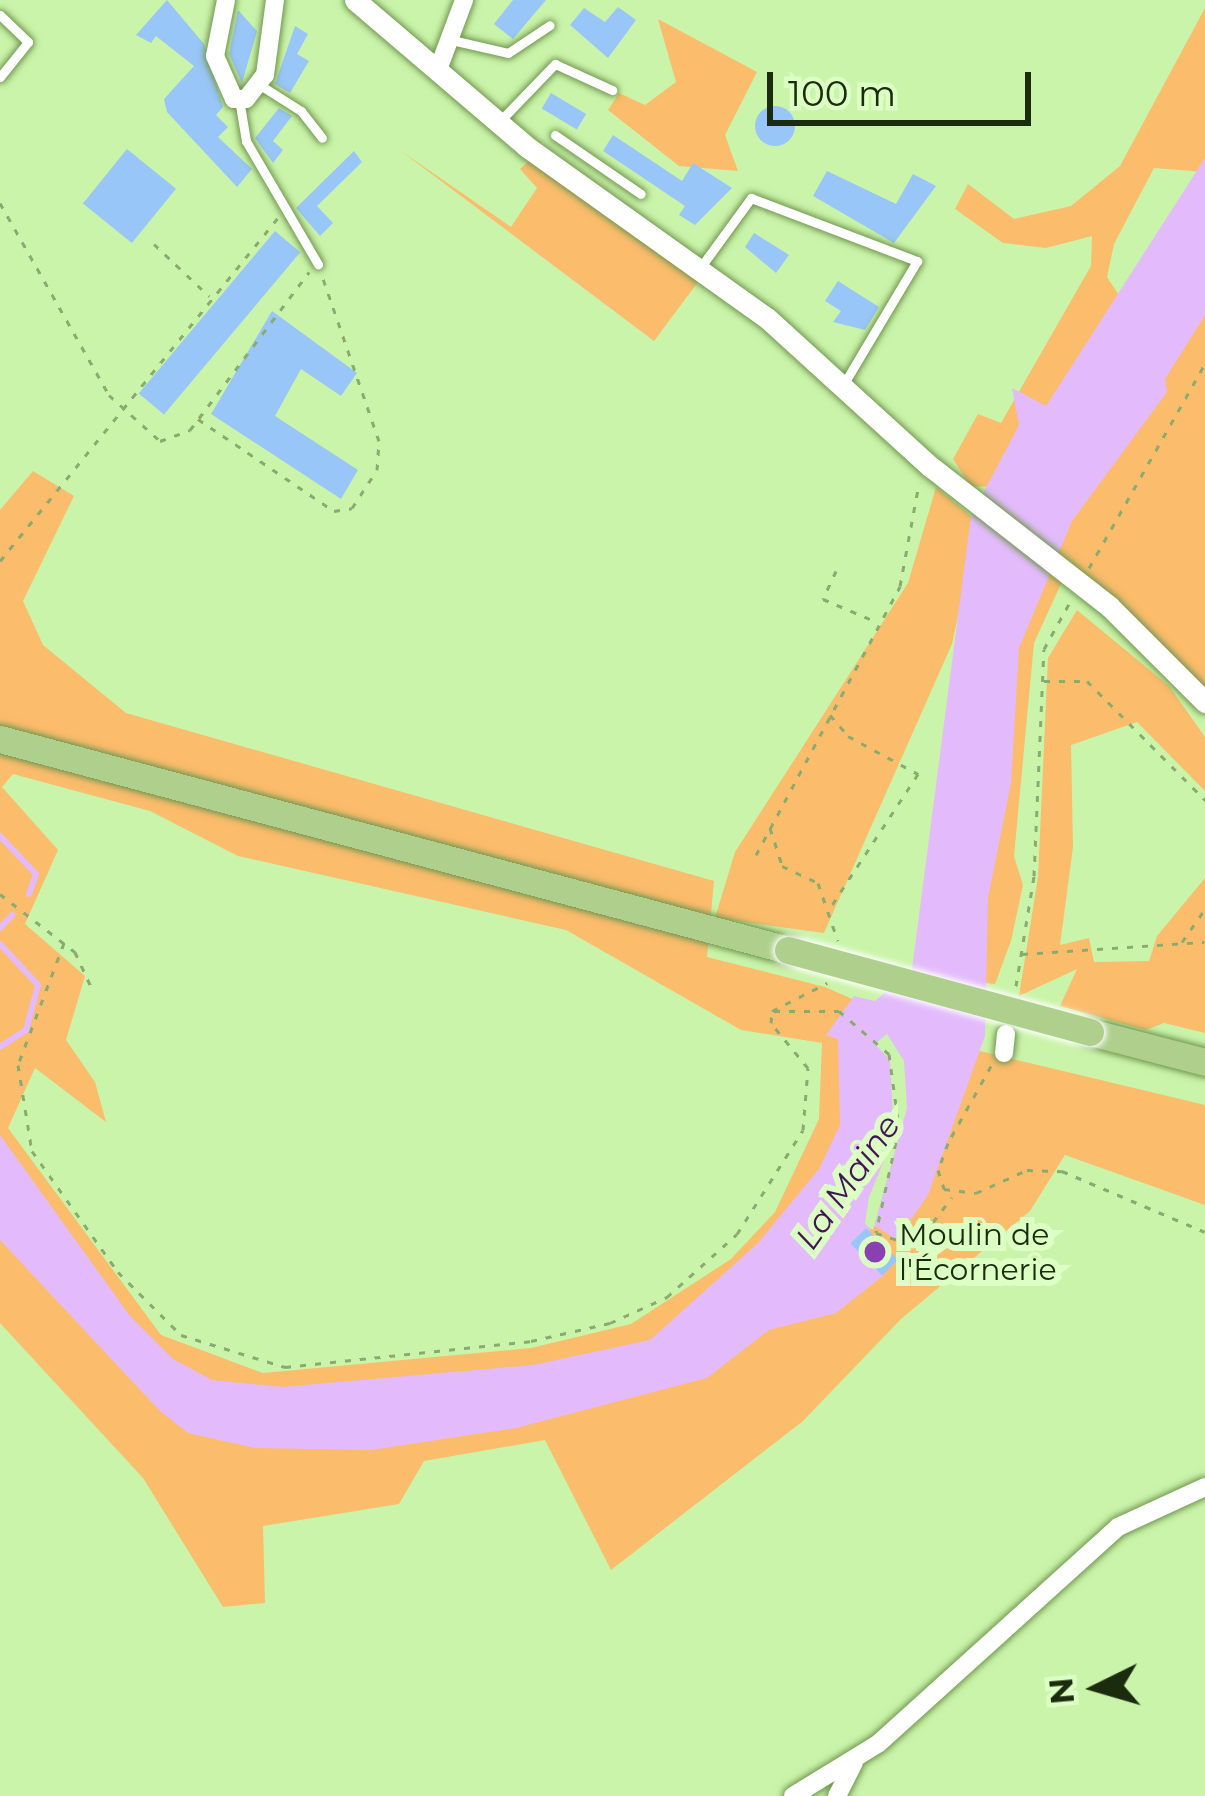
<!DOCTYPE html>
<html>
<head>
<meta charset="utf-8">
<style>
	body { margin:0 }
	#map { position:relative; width:1205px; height:1796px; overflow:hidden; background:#caf4a9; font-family:Montserrat,sans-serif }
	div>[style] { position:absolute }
	.green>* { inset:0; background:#fbbc6c }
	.water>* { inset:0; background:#e3bbfd }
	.pier>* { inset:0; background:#caf4a9 }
	.stream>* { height:6px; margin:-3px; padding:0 3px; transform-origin:3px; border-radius:3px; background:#e3bbfd }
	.building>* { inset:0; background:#99c6f8; transform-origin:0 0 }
	.round { border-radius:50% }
	.path>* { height:3px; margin-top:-1.5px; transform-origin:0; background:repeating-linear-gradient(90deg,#8aab70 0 6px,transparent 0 15px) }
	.roads { filter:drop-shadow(0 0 3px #719750) drop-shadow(0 0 3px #719750) }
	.service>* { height:9px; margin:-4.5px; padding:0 4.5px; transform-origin:4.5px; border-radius:4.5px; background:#fff }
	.minor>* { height:18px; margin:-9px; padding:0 9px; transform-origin:9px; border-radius:9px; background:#fff }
	.tertiary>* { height:21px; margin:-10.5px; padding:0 10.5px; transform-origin:10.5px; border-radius:10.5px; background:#fff }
	.primary>* { height:27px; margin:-13.5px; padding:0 13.5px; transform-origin:13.5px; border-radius:13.5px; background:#aed08c }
	.bridges { filter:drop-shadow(0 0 3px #fff) drop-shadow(0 0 3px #fff) }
	.primary-bridge>* { height:27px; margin:-13.5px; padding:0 13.5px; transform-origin:13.5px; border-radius:13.5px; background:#aed08c }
	.dots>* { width:33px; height:33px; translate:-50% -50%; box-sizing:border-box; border:6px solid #dcffc3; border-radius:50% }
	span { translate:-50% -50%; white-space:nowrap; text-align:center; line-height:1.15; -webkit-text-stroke:12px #dcffc3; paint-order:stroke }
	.poi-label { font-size:30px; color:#1b2b0d }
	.left { translate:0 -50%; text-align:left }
	.water-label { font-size:33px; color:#411557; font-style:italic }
	.north { position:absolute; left:1037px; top:1628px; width:120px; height:120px; -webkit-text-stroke:9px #dcffc3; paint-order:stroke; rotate:265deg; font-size:33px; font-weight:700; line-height:48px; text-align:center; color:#1b2b0d }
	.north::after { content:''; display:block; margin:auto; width:42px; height:54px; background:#1b2b0d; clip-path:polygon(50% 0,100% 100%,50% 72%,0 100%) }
	.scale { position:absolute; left:767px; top:72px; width:264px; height:54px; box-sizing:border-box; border:6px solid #1b2b0d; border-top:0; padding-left:15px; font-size:36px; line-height:42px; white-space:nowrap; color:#1b2b0d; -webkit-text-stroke:9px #dcffc3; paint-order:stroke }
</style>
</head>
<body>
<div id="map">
	<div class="green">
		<div style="clip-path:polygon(1205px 8px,1205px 172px,1154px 168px,1114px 244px,1107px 277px,1122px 300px,1017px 488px,970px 486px,953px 459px,978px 414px,1001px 423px,1091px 266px,1092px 236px,1046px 248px,1003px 243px,955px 209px,968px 184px,1014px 219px,1071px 206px,1120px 166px)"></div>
		<div style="clip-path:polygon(658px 19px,757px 72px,725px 135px,738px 171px,679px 166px,608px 110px,619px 93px,645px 105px,676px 82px)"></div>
		<div style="clip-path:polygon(401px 151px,511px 227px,537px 188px,520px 169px,529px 161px,698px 282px,654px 341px)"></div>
		<div style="clip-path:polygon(1205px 288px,1205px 688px,1070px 564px,1034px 643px,1014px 856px,1023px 885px,1011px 941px,995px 984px,978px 982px,976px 915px,1009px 663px,1029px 595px)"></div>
		<div style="clip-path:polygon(evenodd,33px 471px,74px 496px,23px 601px,43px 645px,126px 713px,714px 881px,707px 957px,825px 987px,959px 1046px,1205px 1105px,1205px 1205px,1065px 1155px,1030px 1211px,901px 1319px,803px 1421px,611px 1570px,545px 1440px,424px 1461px,399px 1504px,263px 1526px,265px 1603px,223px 1607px,143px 1478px,0 1323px,0 510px,33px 471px,13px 774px,150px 811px,238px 856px,566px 930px,741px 1030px,822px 1043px,819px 1119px,775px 1212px,731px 1259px,631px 1324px,531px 1348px,263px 1373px,161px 1335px,8px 1128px,35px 1068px,106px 1122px,95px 1082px,66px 1040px,85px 976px,25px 924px,58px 850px,2px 787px,13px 774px)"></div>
		<div style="clip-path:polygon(936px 487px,971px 516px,975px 536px,952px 644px,824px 933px,715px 918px,735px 852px,908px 583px)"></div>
		<div style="clip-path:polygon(1077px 610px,1169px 686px,1205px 737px,1205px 791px,1137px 722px,1071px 745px,1073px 847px,1060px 945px,1089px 938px,1094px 962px,1149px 961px,1157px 936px,1205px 878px,1205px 1033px,1164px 1023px,1146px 1030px,1060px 1006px,1077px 969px,1019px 996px,1038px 877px,1048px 658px)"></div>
	</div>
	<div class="water">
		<div style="clip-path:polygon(1205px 158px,1205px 315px,1165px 379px,1167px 392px,1072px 521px,1019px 648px,1011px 783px,988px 898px,985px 1036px,928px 1195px,897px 1240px,875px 1226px,852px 1244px,884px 1275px,836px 1313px,769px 1330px,707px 1378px,516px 1428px,371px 1450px,255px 1448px,188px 1433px,160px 1411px,0 1240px,0 1135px,130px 1316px,173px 1359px,212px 1380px,282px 1387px,533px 1365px,650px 1340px,757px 1244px,819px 1169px,840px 1125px,838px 1039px,826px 1035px,854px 996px,875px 1001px,912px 969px,971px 516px,1019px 425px,1012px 388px,1046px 406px)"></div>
	</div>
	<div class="pier">
		<div style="clip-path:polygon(887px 1034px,904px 1061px,907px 1108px,873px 1230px,865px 1224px,869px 1197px,894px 1136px,890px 1060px,875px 1044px)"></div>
	</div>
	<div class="stream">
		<div style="left:0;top:836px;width:52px;rotate:46.5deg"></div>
		<div style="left:36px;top:874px;width:21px;rotate:109deg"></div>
		<div style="left:0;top:928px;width:18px;rotate:-47deg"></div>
		<div style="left:0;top:944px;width:56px;rotate:47.2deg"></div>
		<div style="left:38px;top:985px;width:47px;rotate:104.9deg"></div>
		<div style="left:26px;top:1030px;width:31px;rotate:147deg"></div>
	</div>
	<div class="building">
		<div style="clip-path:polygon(167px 0,204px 44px,223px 107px,216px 115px,228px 127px,218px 137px,252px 169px,237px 187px,167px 112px,164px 99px,194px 66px,156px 36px,151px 43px,136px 35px)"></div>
		<div style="clip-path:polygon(513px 0,546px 0,513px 39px,494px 24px)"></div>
		<div style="clip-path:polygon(618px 7px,636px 20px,608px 58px,570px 25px,584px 8px,605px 22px)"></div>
		<div style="clip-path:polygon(238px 10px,257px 31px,242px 83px,229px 54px)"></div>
		<div style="clip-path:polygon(295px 26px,308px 34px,297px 54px,309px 61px,290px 93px,275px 84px)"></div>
		<div style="left:551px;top:93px;width:41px;height:18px;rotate:31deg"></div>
		<div class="round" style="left:755px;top:106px;width:40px;height:40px"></div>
		<div style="clip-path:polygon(279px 108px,292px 116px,273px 141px,283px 150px,273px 163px,255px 138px)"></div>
		<div style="clip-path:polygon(613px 135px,682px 181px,693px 163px,732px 188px,695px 225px,679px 215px,685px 206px,603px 151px)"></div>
		<div style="left:127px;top:149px;width:63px;height:70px;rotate:39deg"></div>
		<div style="clip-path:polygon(354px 151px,362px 162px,317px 206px,333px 223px,320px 236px,296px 208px)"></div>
		<div style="clip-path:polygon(827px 171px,896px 204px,913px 174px,936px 186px,894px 243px,813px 196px)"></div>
		<div style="left:275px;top:231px;width:33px;height:212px;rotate:40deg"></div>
		<div style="clip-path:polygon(754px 233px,789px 255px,776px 273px,745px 247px)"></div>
		<div style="clip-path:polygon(838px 281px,879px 307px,865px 330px,833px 322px,841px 311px,825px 301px)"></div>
		<div style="clip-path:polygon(272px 311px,357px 373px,341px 396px,301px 369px,275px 416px,358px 470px,341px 499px,211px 414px)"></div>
		<div style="left:866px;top:1228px;width:45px;height:22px;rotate:45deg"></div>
	</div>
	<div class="path">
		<div style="left:0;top:203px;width:221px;rotate:60.4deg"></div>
		<div style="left:109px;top:395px;width:69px;rotate:42deg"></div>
		<div style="left:160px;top:441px;width:32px;rotate:-20deg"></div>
		<div style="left:190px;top:430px;width:198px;rotate:-53deg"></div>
		<div style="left:154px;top:244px;width:76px;rotate:43.4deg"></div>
		<div style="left:198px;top:419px;width:164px;rotate:34.1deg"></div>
		<div style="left:334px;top:511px;width:18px;rotate:-9deg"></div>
		<div style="left:352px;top:508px;width:45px;rotate:-56.7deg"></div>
		<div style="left:377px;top:470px;width:29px;rotate:-86deg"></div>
		<div style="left:379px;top:441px;width:172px;rotate:-109deg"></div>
		<div style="left:0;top:561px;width:442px;rotate:-51deg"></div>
		<div style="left:1089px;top:568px;width:235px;rotate:-60.4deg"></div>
		<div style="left:836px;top:571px;width:31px;rotate:115deg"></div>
		<div style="left:823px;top:599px;width:59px;rotate:23.1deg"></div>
		<div style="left:1044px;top:681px;width:43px"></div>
		<div style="left:1087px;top:681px;width:168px;rotate:45.2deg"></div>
		<div style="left:830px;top:715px;width:28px;rotate:49deg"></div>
		<div style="left:848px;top:736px;width:80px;rotate:28.5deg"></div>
		<div style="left:918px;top:774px;width:160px;rotate:123.3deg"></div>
		<div style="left:770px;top:828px;width:40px;rotate:72deg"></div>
		<div style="left:782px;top:866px;width:40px;rotate:25deg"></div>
		<div style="left:818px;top:883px;width:61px;rotate:71deg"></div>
		<div style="left:756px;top:855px;width:305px;rotate:-61.8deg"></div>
		<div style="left:900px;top:586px;width:105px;rotate:-79.5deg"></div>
		<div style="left:0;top:894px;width:95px;rotate:37.7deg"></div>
		<div style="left:75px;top:952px;width:43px;rotate:65.2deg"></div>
		<div style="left:1182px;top:942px;width:40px;rotate:-55.1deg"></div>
		<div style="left:64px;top:943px;width:130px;rotate:110.7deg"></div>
		<div style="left:18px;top:1065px;width:87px;rotate:80.8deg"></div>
		<div style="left:32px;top:1151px;width:148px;rotate:54.6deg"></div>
		<div style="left:118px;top:1272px;width:89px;rotate:45deg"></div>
		<div style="left:181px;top:1335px;width:109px;rotate:17.1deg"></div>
		<div style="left:285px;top:1367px;width:247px;rotate:-6deg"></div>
		<div style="left:531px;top:1341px;width:81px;rotate:-12.8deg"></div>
		<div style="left:610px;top:1323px;width:63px;rotate:-24.5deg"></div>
		<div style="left:667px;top:1297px;width:94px;rotate:-42deg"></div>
		<div style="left:737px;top:1234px;width:123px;rotate:-57.6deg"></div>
		<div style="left:803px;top:1130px;width:62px;rotate:-85.4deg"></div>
		<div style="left:808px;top:1068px;width:58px;rotate:-129.4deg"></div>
		<div style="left:771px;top:1023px;width:12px;rotate:-85deg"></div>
		<div style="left:772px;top:1011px;width:62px;rotate:-27deg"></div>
		<div style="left:1022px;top:954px;width:183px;rotate:-3.8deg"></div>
		<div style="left:1016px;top:986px;width:111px;rotate:-80.7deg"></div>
		<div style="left:1034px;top:876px;width:227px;rotate:-87.5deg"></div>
		<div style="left:1044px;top:649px;width:54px;rotate:-61deg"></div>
		<div style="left:774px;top:1011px;width:65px"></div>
		<div style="left:839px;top:1011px;width:66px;rotate:40.7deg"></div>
		<div style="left:889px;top:1054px;width:75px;rotate:82.3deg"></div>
		<div style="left:899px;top:1128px;width:107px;rotate:102.4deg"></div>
		<div style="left:876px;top:1233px;width:28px;rotate:18deg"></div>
		<div style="left:903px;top:1242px;width:22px;rotate:-21deg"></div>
		<div style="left:924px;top:1234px;width:46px;rotate:-52.9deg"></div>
		<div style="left:991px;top:1066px;width:88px;rotate:119.2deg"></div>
		<div style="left:948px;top:1143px;width:29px;rotate:110deg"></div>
		<div style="left:938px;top:1170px;width:20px;rotate:72deg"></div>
		<div style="left:944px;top:1189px;width:32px;rotate:7deg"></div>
		<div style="left:976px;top:1193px;width:56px;rotate:-24.3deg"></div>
		<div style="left:1027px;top:1170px;width:35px;rotate:2deg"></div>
		<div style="left:1062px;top:1171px;width:155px;rotate:23.1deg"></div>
	</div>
	<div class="roads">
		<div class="service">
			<div style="left:0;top:15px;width:39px;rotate:44deg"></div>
			<div style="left:28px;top:42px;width:45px;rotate:128.7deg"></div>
			<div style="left:456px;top:41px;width:53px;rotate:13deg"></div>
			<div style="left:508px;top:53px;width:50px;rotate:-33.7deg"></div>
			<div style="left:260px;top:85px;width:49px;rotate:32.4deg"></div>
			<div style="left:301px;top:111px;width:34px;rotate:52deg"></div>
			<div style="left:239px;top:99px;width:43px;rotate:80.5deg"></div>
			<div style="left:246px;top:141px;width:143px;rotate:59.7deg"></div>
			<div style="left:499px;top:122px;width:81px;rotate:-46deg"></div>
			<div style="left:555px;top:64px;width:63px;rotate:24.5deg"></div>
			<div style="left:555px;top:135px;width:104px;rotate:34.5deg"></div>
			<div style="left:700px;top:268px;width:87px;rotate:-53.9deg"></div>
			<div style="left:751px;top:198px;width:178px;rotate:20.8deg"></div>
			<div style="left:917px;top:261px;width:144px;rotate:120.8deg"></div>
		</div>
		<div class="minor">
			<div style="left:226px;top:0;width:57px;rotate:101.1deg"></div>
			<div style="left:215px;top:56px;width:47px;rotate:66.2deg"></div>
			<div style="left:234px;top:99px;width:12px"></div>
			<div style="left:246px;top:99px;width:31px;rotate:-52deg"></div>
			<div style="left:265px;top:75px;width:76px;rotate:-82.4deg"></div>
			<div style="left:439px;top:67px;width:72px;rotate:-69.5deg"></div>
			<div style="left:1004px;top:1053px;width:19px;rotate:-84deg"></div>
			<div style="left:793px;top:1796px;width:101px;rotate:-31.6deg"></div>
			<div style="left:879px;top:1743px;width:322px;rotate:-42.1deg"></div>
			<div style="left:1118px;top:1527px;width:96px;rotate:-24.7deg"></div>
			<div style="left:837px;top:1796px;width:37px;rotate:-63deg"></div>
		</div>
		<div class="tertiary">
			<div style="left:355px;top:0;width:226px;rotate:40.5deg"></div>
			<div style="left:527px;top:147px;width:295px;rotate:35.5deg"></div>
			<div style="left:767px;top:318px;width:222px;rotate:42.3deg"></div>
			<div style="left:931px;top:467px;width:226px;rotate:38deg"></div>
			<div style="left:1109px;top:606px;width:136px;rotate:45deg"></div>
		</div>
		<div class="primary">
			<div style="left:0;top:739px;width:816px;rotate:14.99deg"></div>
			<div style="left:1090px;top:1032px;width:119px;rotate:14.6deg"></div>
		</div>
	</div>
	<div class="bridges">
		<div class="primary-bridge">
			<div style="left:788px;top:950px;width:313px;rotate:15.2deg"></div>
		</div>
	</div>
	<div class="dots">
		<div style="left:875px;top:1252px;background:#8b40b2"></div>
	</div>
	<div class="poi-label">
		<span class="left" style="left:899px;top:1252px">Moulin de<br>l'Écornerie</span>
	</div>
	<div class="water-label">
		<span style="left:848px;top:1182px;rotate:-55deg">La Maine</span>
	</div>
	<div class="north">N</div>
	<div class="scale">100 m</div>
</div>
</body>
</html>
